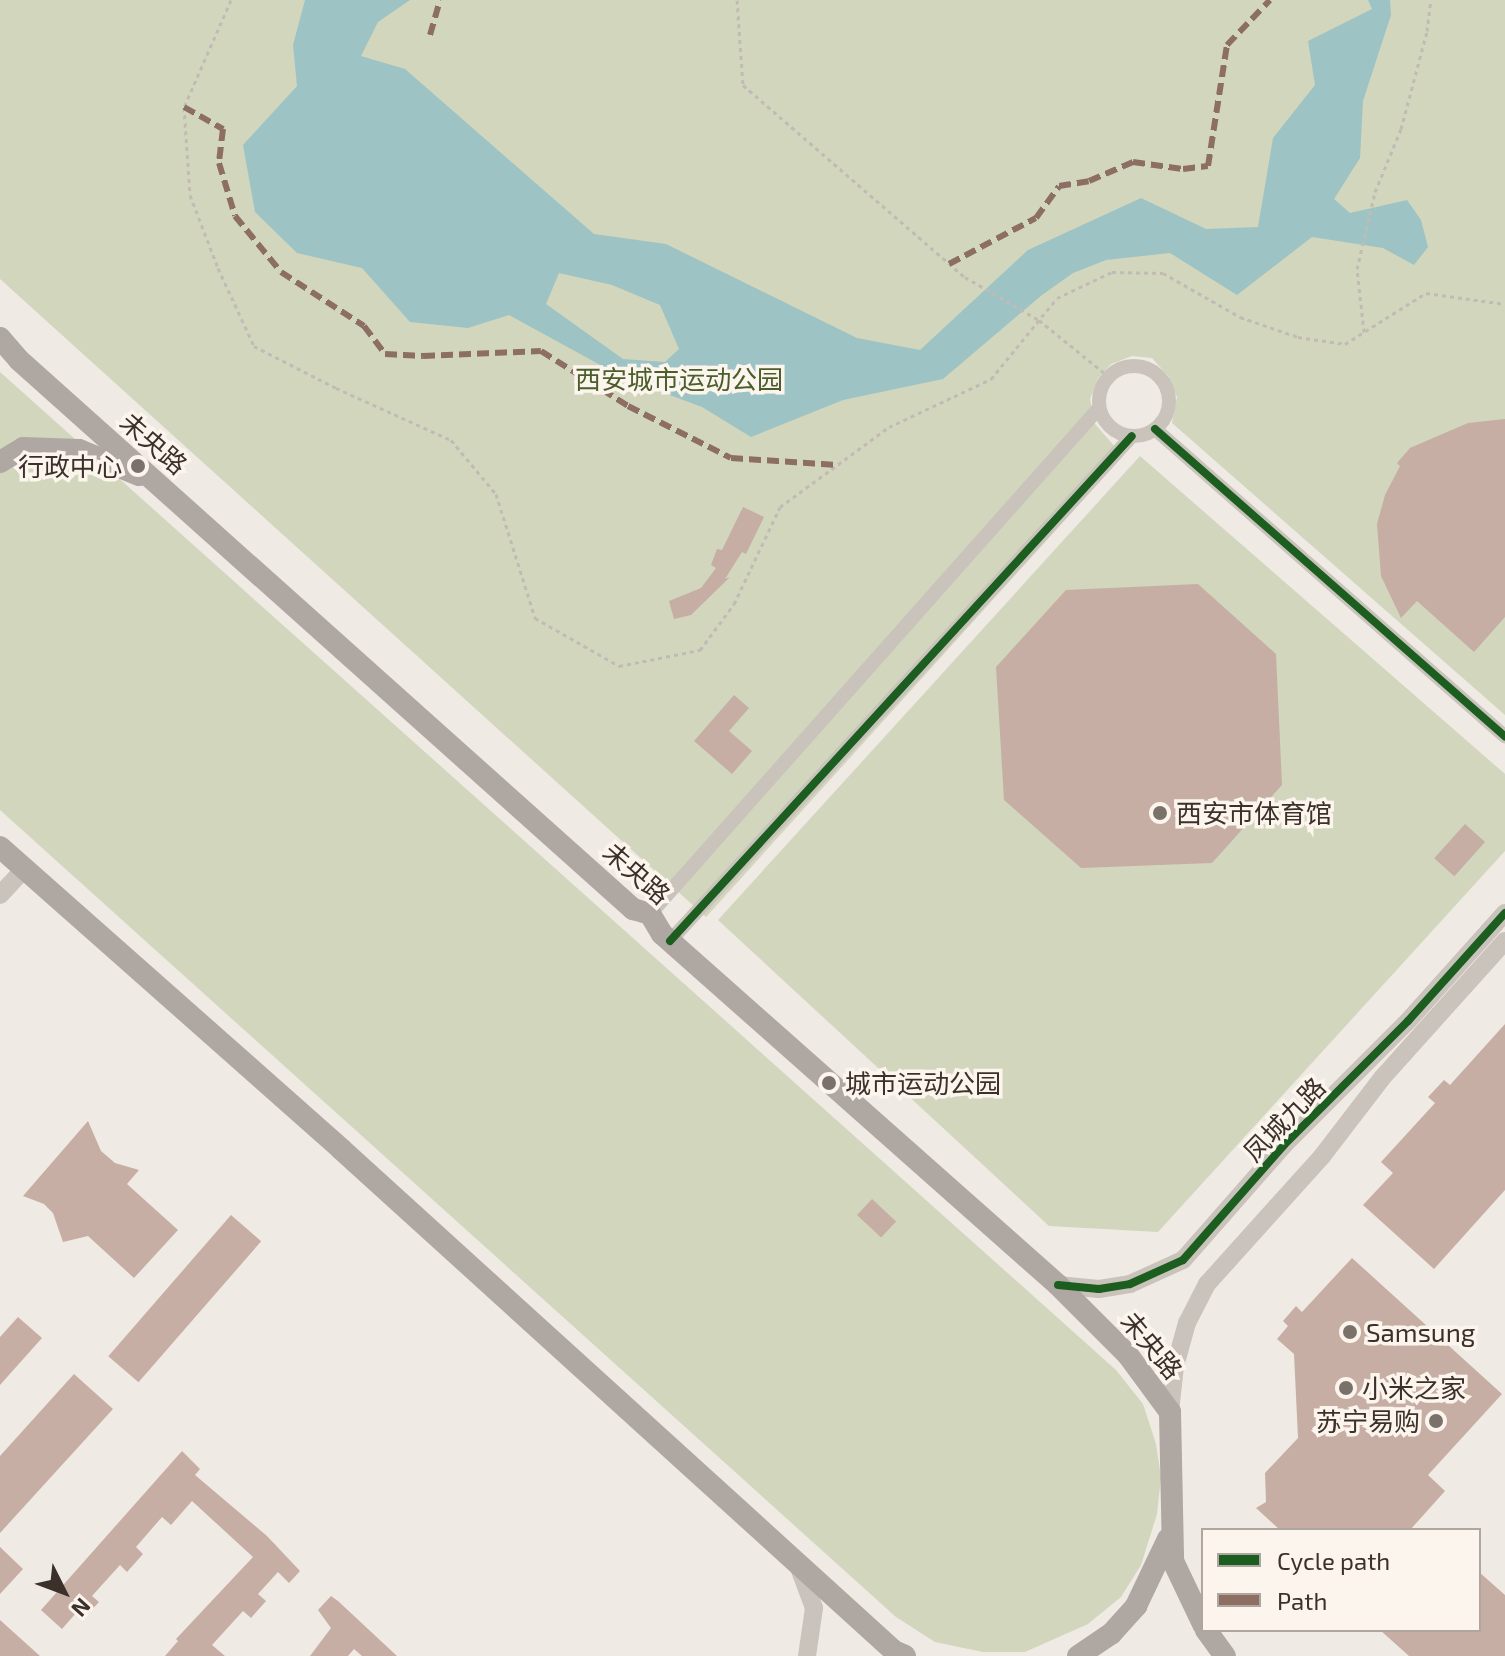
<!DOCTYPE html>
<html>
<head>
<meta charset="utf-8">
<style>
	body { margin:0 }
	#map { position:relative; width:1505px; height:1656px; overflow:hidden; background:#f0eae4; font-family:"Exo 2","Noto Sans SC",sans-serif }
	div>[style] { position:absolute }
	.green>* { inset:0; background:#d1d6bd }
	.water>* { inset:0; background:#9ec3c4 }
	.building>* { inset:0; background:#c6aea4; transform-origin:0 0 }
	.path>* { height:3px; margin-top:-1.5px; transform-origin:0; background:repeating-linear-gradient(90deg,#c2bbb5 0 4px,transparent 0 8px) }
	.minor>* { height:14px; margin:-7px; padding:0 7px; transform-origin:7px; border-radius:7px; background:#cac3bc }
	.minor>.ring { margin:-7px; padding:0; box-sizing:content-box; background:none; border:14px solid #cac3bc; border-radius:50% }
	.tertiary>* { height:18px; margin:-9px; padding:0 9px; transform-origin:9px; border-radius:9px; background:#cac3bc }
	.primary>* { height:22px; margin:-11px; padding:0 11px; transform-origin:11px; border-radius:11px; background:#afa7a1 }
	.quiet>* { height:6px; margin-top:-3px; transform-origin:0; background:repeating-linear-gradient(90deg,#8d6e63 0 12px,transparent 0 18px) }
	.cycleway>* { height:8px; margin:-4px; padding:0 4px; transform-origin:4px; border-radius:4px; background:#1b5e20 }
	.dots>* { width:22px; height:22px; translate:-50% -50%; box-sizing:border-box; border:4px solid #fcf5ed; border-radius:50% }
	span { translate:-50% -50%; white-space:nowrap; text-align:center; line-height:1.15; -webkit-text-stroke:7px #fcf5ed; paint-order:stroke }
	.park-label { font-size:26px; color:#4a5d2b }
	.street-label { font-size:26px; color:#3c302a }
	.poi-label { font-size:26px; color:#3c302a }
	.right { translate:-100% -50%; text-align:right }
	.left { translate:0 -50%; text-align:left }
	.legend { position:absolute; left:1201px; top:1528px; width:280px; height:104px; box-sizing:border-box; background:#fcf5ed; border:2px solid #afa69f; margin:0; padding:10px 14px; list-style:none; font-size:24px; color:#3c302a }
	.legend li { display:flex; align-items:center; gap:16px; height:40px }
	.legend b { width:40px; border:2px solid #afa69f }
	.north { position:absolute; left:24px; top:1552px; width:80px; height:80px; -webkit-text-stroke:6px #fcf5ed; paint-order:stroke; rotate:132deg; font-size:22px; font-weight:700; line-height:32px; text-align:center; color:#3c302a }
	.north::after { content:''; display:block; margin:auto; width:28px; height:36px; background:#3c302a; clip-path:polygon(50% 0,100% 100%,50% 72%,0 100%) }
</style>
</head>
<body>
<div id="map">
	<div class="green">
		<div style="clip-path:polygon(0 0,1505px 0,1505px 715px,1172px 423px,1177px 397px,1169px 377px,1152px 358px,1132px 356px,1111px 364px,1098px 378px,1090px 399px,1095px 424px,1123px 456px,706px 917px,0 279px)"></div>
		<div style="clip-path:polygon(0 372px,1116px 1370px,1143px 1404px,1156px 1444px,1161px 1477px,1157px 1514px,1141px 1565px,1121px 1597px,1088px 1624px,1025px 1652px,983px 1652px,935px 1642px,896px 1617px,0 810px)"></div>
		<div style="clip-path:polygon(1140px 456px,1505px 774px,1505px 851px,1158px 1232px,1049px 1226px,718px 920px)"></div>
	</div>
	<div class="water">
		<div style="clip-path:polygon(evenodd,305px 0,410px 0,378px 22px,361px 56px,405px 69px,594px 234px,666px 244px,857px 338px,920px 350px,1028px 250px,1141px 198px,1206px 229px,1258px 227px,1273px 138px,1315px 85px,1308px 41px,1372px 9px,1368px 0,1390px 0,1391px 15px,1363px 101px,1360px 158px,1334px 199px,1350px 213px,1407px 200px,1421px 220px,1428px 247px,1414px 265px,1383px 248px,1312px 237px,1237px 295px,1170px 253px,1106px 260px,1073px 273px,1042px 295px,943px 379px,843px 400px,751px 437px,702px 407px,624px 378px,509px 315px,468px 328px,410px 322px,362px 268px,297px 253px,255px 212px,243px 145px,297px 86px,293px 45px,305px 0,559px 273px,612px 285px,660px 305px,679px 349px,665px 362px,623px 359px,546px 304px,559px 273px)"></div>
	</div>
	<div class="building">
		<div style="clip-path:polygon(1505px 419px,1505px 617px,1474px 652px,1417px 601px,1401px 618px,1381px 576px,1377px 524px,1385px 495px,1400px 466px,1397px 463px,1410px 448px,1468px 423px)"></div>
		<div style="clip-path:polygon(743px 507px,764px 517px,746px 554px,742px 552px,725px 579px,730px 577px,691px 615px,674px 619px,669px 601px,701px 588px,716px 568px,711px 565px,717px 549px,722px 550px)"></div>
		<div style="clip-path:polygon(1198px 584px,1276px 654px,1282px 785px,1212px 863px,1081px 868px,1004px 800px,996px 667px,1066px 590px)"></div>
		<div style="clip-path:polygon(734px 695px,749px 708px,729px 731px,752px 751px,732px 774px,694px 741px)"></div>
		<div style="left:1465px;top:824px;width:27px;height:46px;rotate:42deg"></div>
		<div style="clip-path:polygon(1505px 1024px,1505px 1190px,1434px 1269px,1363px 1205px,1393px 1173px,1381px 1162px,1435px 1103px,1428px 1097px,1444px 1080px,1450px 1085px)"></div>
		<div style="clip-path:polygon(88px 1121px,101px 1151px,115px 1163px,139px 1170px,127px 1184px,178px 1230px,134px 1278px,88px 1236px,63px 1242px,53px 1213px,44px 1204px,23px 1196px)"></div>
		<div style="left:872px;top:1199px;width:33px;height:22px;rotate:43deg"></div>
		<div style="left:231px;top:1215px;width:40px;height:187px;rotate:41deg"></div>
		<div style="clip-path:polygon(1352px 1258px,1502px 1394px,1428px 1475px,1445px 1491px,1410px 1530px,1280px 1530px,1256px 1508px,1266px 1502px,1265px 1473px,1298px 1438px,1294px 1354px,1277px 1339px,1288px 1326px,1283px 1321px,1296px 1306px,1302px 1312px)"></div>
		<div style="clip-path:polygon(18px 1317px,42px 1338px,0 1385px,0 1337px)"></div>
		<div style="clip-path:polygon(74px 1374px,113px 1409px,0 1533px,0 1456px)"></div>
		<div style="clip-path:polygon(182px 1451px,200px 1469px,195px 1475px,267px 1536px,300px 1571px,289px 1583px,278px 1572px,258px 1594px,266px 1601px,251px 1618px,243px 1611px,212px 1645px,225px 1656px,165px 1656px,178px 1641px,176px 1639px,253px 1557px,192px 1501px,171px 1525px,162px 1517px,136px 1547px,143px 1554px,127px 1572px,120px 1565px,92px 1596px,99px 1602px,83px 1619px,76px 1613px,62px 1629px,41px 1610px)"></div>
		<div style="clip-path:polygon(0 1547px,23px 1569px,0 1594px)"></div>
		<div style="clip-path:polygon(1479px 1572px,1505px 1595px,1505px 1656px,1409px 1656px,1380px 1630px,1479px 1630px)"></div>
		<div style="clip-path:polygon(331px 1596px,338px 1601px,397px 1656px,362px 1656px,354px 1649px,348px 1656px,310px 1656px,331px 1628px,318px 1610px)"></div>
		<div style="clip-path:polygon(0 1620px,40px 1656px,0 1656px)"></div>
	</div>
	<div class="path">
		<div style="left:231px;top:0;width:117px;rotate:113.7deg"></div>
		<div style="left:184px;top:107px;width:88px;rotate:86.1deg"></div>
		<div style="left:190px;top:195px;width:78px;rotate:69deg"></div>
		<div style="left:218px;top:268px;width:86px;rotate:65.2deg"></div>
		<div style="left:254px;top:346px;width:92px;rotate:27.1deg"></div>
		<div style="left:336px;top:388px;width:126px;rotate:24.3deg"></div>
		<div style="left:451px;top:440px;width:70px;rotate:50.2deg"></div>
		<div style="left:496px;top:494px;width:130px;rotate:72.5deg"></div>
		<div style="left:535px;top:618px;width:97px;rotate:29.7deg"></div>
		<div style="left:619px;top:666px;width:83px;rotate:-11.2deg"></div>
		<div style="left:700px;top:650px;width:57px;rotate:-53.5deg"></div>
		<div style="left:734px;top:604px;width:107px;rotate:-64.6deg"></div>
		<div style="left:780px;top:507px;width:135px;rotate:-36.3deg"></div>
		<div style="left:889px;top:427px;width:113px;rotate:-25.2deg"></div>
		<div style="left:991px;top:379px;width:104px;rotate:-50.8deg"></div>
		<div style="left:1057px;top:298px;width:61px;rotate:-25.3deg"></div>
		<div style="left:1112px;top:272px;width:51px;rotate:1.1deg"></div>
		<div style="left:1163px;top:273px;width:89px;rotate:29.7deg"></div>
		<div style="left:1240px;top:317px;width:61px;rotate:19deg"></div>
		<div style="left:1298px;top:337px;width:48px;rotate:8.5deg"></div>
		<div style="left:1345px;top:344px;width:96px;rotate:-32.2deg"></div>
		<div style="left:1426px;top:293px;width:80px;rotate:7.9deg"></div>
		<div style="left:737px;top:0;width:85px;rotate:86deg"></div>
		<div style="left:743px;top:85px;width:294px;rotate:40.9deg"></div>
		<div style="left:965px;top:277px;width:86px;rotate:30.2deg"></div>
		<div style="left:1039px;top:320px;width:89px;rotate:39.1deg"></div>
		<div style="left:1364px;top:332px;width:63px;rotate:-96.3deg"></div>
		<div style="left:1357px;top:269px;width:79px;rotate:-76.8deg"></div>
		<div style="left:1375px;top:192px;width:68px;rotate:-67.6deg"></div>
		<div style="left:1401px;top:129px;width:101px;rotate:-75.1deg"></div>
		<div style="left:1427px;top:31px;width:31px;rotate:-83deg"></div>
	</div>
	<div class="minor">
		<div class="ring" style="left:1099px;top:366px;width:56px;height:56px"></div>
		<div style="left:1155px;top:429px;width:466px;rotate:41.3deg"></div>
		<div style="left:650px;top:914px;width:676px;rotate:-48.42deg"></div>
		<div style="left:670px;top:941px;width:684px;rotate:-47.55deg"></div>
	</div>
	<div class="tertiary">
		<div style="left:0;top:895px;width:37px;rotate:-47deg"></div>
		<div style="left:1058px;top:1285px;width:41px;rotate:5.6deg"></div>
		<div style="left:1099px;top:1289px;width:31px;rotate:-9deg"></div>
		<div style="left:1130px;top:1284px;width:58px;rotate:-24.4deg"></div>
		<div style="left:1183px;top:1260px;width:153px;rotate:-48.7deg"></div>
		<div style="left:1284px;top:1145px;width:175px;rotate:-45deg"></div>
		<div style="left:1408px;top:1021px;width:145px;rotate:-48.1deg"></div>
		<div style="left:1170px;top:1412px;width:46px;rotate:-83.8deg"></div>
		<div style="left:1175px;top:1366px;width:45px;rotate:-74.4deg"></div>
		<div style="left:1187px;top:1323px;width:44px;rotate:-62.9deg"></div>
		<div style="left:1207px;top:1284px;width:173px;rotate:-48deg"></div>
		<div style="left:1323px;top:1155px;width:97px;rotate:-52.5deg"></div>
		<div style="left:1382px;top:1078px;width:184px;rotate:-48.1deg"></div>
		<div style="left:798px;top:1565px;width:46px;rotate:69.6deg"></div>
		<div style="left:814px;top:1608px;width:49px;rotate:98.3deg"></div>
	</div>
	<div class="primary">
		<div style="left:0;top:338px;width:29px;rotate:49deg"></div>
		<div style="left:19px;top:360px;width:824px;rotate:41.8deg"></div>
		<div style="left:633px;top:909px;width:18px;rotate:16deg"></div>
		<div style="left:650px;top:914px;width:23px;rotate:59deg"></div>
		<div style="left:662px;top:934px;width:529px;rotate:41.55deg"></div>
		<div style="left:1058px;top:1285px;width:99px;rotate:45deg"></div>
		<div style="left:1128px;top:1355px;width:71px;rotate:53.6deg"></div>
		<div style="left:1170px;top:1412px;width:149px;rotate:88.8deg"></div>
		<div style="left:1173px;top:1561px;width:70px;rotate:64.5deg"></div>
		<div style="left:0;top:462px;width:27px;rotate:-31deg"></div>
		<div style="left:23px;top:448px;width:56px;rotate:2deg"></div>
		<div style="left:79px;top:450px;width:65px;rotate:22.6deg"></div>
		<div style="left:0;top:847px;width:456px;rotate:41.5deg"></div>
		<div style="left:341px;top:1149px;width:747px;rotate:42.23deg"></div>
		<div style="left:894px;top:1651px;width:12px;rotate:24deg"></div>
		<div style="left:1206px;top:1630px;width:32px;rotate:54deg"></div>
		<div style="left:1078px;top:1656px;width:40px;rotate:-34deg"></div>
		<div style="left:1111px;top:1634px;width:38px;rotate:-48deg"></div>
		<div style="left:1136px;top:1606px;width:74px;rotate:-64.5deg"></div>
	</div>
	<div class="quiet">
		<div style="left:430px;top:35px;width:36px;rotate:-74deg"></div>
		<div style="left:184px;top:107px;width:45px;rotate:29.4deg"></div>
		<div style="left:223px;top:129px;width:34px;rotate:97deg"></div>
		<div style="left:219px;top:163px;width:55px;rotate:73.2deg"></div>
		<div style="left:235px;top:216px;width:72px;rotate:50.6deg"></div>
		<div style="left:281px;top:272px;width:99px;rotate:33deg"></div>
		<div style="left:364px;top:326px;width:35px;rotate:53deg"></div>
		<div style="left:385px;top:354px;width:38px;rotate:3deg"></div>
		<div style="left:423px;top:356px;width:118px;rotate:-2.4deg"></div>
		<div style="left:541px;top:351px;width:103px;rotate:32.3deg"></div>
		<div style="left:628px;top:406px;width:115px;rotate:26.8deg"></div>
		<div style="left:731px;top:458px;width:106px;rotate:3.8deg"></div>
		<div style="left:949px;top:264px;width:98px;rotate:-27.9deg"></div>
		<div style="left:1036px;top:218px;width:39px;rotate:-54deg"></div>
		<div style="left:1059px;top:186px;width:30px;rotate:-9deg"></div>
		<div style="left:1089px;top:181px;width:48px;rotate:-23.4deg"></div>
		<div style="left:1133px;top:162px;width:50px;rotate:8deg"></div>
		<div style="left:1183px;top:169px;width:25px;rotate:-7deg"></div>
		<div style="left:1208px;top:166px;width:122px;rotate:-81.1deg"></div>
		<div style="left:1227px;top:45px;width:62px;rotate:-46.3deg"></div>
	</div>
	<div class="cycleway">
		<div style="left:1155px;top:429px;width:466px;rotate:41.3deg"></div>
		<div style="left:670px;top:941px;width:684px;rotate:-47.55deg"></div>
		<div style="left:1058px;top:1285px;width:41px;rotate:5.6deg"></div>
		<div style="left:1099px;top:1289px;width:31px;rotate:-9deg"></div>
		<div style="left:1130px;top:1284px;width:58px;rotate:-24.4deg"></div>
		<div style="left:1183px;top:1260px;width:153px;rotate:-48.7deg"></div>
		<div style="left:1284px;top:1145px;width:175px;rotate:-45deg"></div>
		<div style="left:1408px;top:1021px;width:145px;rotate:-48.1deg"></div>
	</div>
	<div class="dots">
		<div style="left:138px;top:466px;background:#7b716b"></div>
		<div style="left:1160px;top:813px;background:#7b716b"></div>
		<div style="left:829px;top:1083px;background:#7b716b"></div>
		<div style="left:1350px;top:1332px;background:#7b716b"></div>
		<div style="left:1346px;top:1388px;background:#7b716b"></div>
		<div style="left:1436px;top:1421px;background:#7b716b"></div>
	</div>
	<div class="park-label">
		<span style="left:679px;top:379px">西安城市运动公园</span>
	</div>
	<div class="street-label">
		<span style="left:154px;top:443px;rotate:41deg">未央路</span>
		<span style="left:637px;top:873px;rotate:41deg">未央路</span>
		<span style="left:1284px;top:1119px;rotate:-46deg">凤城九路</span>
		<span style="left:1152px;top:1345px;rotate:50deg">未央路</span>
	</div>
	<div class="poi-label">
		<span class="right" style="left:122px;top:466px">行政中心</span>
		<span class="left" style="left:1176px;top:813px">西安市体育馆</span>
		<span class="left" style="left:845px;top:1083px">城市运动公园</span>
		<span class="left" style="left:1366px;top:1332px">Samsung</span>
		<span class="left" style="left:1362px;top:1388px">小米之家</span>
		<span class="right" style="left:1420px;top:1421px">苏宁易购</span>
	</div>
	<ul class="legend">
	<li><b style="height:10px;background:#1b5e20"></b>Cycle path</li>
	<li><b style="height:10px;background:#8d6e63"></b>Path</li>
	</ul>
	<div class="north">N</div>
</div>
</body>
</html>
